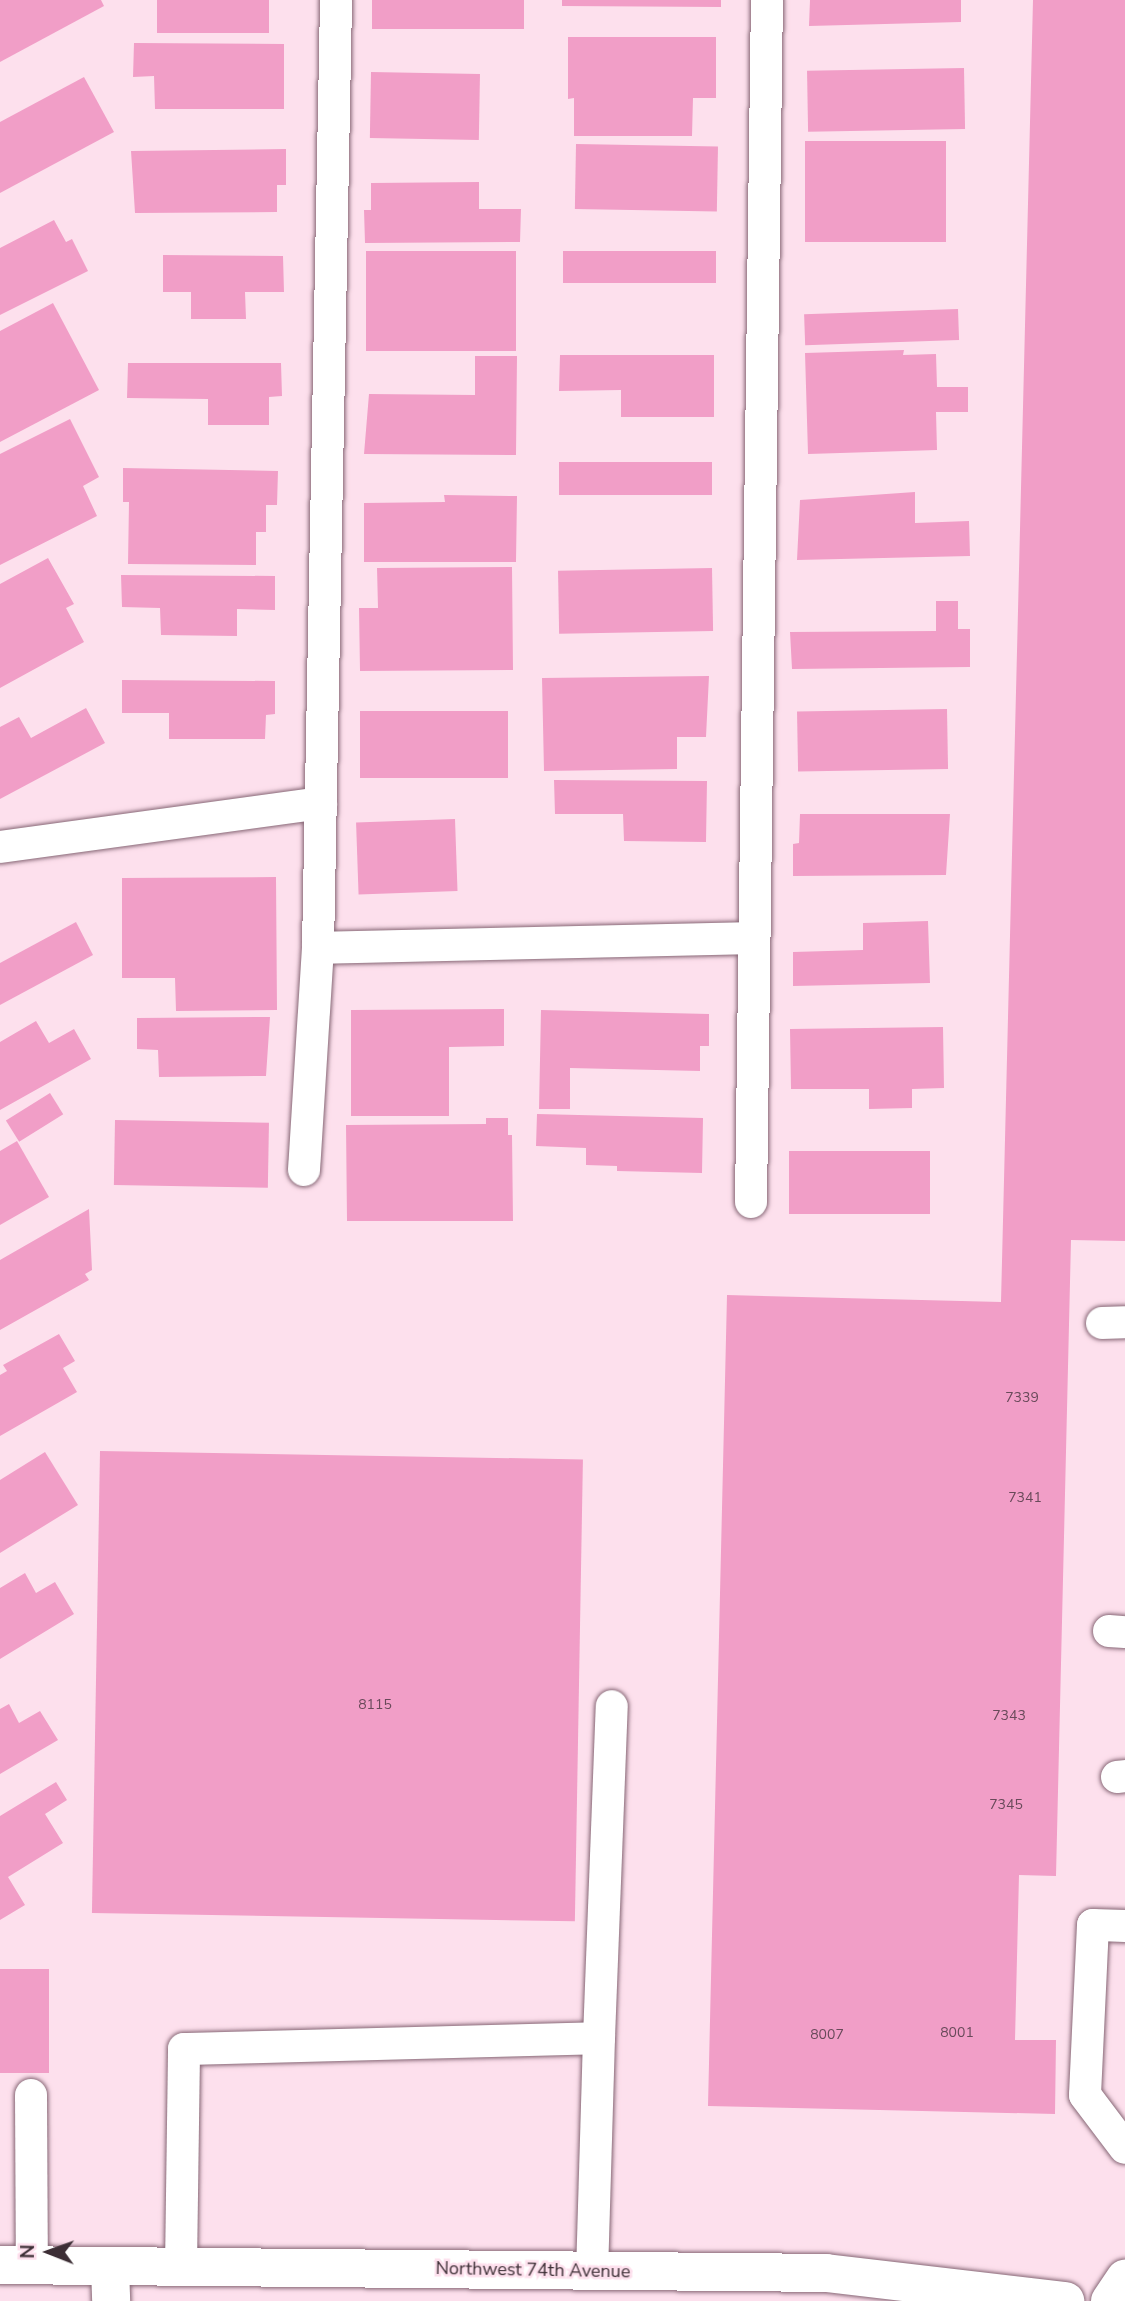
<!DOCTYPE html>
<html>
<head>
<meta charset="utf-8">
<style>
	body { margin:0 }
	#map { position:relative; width:1125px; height:2301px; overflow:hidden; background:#fde0ed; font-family:"Nunito Sans",sans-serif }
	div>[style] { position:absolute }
	.building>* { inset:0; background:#f19ec7; transform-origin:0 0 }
	.roads { filter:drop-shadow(0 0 2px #876776) drop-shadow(0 0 2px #876776) }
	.service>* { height:32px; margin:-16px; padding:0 16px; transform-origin:16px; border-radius:16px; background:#fff }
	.minor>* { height:38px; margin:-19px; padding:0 19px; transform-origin:19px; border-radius:19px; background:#fff }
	span { translate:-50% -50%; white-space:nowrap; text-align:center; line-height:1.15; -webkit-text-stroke:5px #fde0ed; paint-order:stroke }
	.number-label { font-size:14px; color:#694a5a }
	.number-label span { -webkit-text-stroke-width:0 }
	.street-label { font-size:18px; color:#3c2e35 }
	.north { position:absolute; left:14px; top:2217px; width:70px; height:70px; -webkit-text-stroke:5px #fde0ed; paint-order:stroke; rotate:271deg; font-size:19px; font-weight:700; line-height:28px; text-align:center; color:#3c2e35 }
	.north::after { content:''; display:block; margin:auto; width:24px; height:32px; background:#3c2e35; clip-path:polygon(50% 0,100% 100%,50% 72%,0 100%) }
</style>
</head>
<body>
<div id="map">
	<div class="building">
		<div style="clip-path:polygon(0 0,101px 0,104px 6px,0 62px)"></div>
		<div style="left:157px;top:0;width:112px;height:33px"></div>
		<div style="left:372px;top:0;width:152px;height:29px"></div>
		<div style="clip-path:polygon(562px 0,721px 0,721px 7px,562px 6px)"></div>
		<div style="clip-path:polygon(810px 0,961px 0,961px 22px,809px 26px)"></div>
		<div style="clip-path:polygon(1033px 0,1125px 0,1125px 1241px,1071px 1240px,1056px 1876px,1019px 1875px,1015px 2040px,1056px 2040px,1055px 2114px,708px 2106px,727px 1295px,1001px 1302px)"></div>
		<div style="clip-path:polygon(568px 37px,716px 37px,716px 98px,693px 98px,692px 136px,574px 136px,574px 98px,568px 99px)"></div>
		<div style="clip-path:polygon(134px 43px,284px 44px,284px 109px,155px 109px,154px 76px,133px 77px)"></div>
		<div style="left:964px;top:68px;width:61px;height:157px;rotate:89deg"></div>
		<div style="left:371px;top:72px;width:109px;height:66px;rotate:1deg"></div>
		<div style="clip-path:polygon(84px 77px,114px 132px,0 193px,0 122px)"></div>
		<div style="left:805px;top:141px;width:141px;height:101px"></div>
		<div style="left:576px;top:144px;width:142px;height:65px;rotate:1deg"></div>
		<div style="clip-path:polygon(286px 149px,286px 185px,277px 185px,277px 212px,135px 213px,131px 151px)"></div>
		<div style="clip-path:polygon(479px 182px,479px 209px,521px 209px,520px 242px,365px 243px,364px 210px,371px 210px,371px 183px)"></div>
		<div style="clip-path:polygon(54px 220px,66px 242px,72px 239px,88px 271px,0 315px,0 248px)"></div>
		<div style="left:366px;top:251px;width:150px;height:100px"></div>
		<div style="left:563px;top:251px;width:153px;height:32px"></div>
		<div style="clip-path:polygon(163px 255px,283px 256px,284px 292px,245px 292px,246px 319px,191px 319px,191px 292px,163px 292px)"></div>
		<div style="clip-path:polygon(53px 303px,99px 390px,0 442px,0 331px)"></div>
		<div style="left:958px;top:309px;width:31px;height:154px;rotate:88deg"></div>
		<div style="clip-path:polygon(904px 350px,903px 355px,936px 354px,937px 387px,968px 387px,968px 412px,936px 412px,937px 450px,808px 454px,805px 353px)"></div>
		<div style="clip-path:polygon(560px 355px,714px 355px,714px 417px,621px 417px,621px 390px,559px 391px)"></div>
		<div style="clip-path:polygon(475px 356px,517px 356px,516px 455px,364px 454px,369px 394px,475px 395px)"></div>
		<div style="clip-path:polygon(128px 363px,281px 363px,282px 396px,269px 397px,269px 425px,208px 425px,208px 399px,127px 398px)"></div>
		<div style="clip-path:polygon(70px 419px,99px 477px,83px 486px,97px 516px,0 565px,0 454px)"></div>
		<div style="left:559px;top:462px;width:153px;height:33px"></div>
		<div style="clip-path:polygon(123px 468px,278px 471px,277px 505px,266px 505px,266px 532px,256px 532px,256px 565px,128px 564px,129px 502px,123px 502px)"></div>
		<div style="clip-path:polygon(915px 492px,915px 523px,969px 521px,970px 556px,797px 560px,800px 500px)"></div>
		<div style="clip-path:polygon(444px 495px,517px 496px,516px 562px,364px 562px,364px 503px,445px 502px)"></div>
		<div style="clip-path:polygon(48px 558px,74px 604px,66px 608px,84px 642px,0 688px,0 584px)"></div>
		<div style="clip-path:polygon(512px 567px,513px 670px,360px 671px,359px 608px,378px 608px,377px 568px)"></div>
		<div style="left:712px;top:568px;width:63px;height:154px;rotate:89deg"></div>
		<div style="clip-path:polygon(121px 575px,275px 576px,275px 610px,237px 609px,237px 636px,161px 635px,160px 608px,122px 607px)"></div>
		<div style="clip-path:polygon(936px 601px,958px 601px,958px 629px,970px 629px,970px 667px,792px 669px,790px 632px,936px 631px)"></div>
		<div style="clip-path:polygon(709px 676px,706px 737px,677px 737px,677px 769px,544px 771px,542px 678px)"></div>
		<div style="clip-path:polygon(122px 680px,275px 681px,275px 714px,266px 715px,265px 739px,169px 739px,169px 713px,122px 713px)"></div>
		<div style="clip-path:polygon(86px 708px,105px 743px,0 799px,0 727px,19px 717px,31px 738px)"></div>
		<div style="left:947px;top:709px;width:60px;height:150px;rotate:89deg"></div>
		<div style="left:508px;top:711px;width:67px;height:148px;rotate:90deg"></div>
		<div style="clip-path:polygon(554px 780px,707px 781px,706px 842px,624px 841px,623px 814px,555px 814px)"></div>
		<div style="clip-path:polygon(800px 814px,950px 814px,946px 875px,793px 876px,793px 844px,799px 843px)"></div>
		<div style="left:455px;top:819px;width:72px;height:99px;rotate:88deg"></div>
		<div style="clip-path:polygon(276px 877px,277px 1010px,176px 1011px,175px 978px,122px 978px,122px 878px)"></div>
		<div style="clip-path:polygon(928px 921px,930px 983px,793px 986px,793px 952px,863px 950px,863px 923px)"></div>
		<div style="clip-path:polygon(76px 922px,93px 955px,0 1005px,0 963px)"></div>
		<div style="clip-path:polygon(504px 1009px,504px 1046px,449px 1047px,449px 1116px,351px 1116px,351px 1010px)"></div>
		<div style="clip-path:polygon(541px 1010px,709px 1014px,709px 1046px,700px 1046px,700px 1071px,570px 1068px,570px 1109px,539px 1109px)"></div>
		<div style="clip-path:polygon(270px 1017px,266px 1076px,159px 1077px,158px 1050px,137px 1049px,137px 1018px)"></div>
		<div style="clip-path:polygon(36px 1021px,49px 1043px,74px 1029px,91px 1059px,0 1110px,0 1042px)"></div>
		<div style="clip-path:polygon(943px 1027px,944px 1088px,912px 1089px,912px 1108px,869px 1109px,869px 1089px,791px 1089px,790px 1029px)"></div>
		<div style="left:50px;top:1093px;width:25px;height:52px;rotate:58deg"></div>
		<div style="clip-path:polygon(537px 1114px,703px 1118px,702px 1173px,617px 1171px,617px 1166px,586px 1165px,586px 1148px,536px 1146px)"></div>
		<div style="clip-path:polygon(486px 1118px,508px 1118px,508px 1135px,512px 1135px,513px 1221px,347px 1221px,346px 1125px,486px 1124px)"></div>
		<div style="left:115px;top:1120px;width:154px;height:65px;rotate:1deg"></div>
		<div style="clip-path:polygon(17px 1141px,49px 1197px,0 1225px,0 1151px)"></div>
		<div style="left:789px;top:1151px;width:141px;height:63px"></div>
		<div style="clip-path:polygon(89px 1209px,92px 1270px,85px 1274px,89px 1280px,0 1330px,0 1260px)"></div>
		<div style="clip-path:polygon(59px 1334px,75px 1361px,63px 1368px,77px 1392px,0 1436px,0 1375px,7px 1371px,3px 1365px)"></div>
		<div style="left:100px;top:1451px;width:483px;height:462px;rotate:1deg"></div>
		<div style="clip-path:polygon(45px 1452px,78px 1505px,0 1553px,0 1480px)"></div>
		<div style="clip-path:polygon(25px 1573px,36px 1593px,55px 1582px,74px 1614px,0 1659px,0 1588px)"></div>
		<div style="clip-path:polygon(9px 1704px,19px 1723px,40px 1711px,58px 1740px,0 1774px,0 1709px)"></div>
		<div style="clip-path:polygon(56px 1782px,67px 1800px,45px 1814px,63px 1843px,8px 1877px,25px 1905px,0 1920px,0 1816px)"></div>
		<div style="left:0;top:1969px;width:49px;height:104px"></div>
	</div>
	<div class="roads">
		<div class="service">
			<div style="left:0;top:847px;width:324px;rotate:-7.8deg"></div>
			<div style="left:318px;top:948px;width:433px;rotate:-1.3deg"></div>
			<div style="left:304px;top:1170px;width:222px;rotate:-86.4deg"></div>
			<div style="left:318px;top:948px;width:948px;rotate:-88.91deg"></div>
			<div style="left:751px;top:1202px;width:1202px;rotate:-89.24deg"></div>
			<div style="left:1102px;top:1323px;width:23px;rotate:-2deg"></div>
			<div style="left:1109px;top:1631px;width:16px;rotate:4deg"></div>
			<div style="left:1117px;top:1777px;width:8px;rotate:-7deg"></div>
			<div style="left:1125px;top:1926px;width:32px;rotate:-178deg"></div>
			<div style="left:1093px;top:1925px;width:170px;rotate:92.7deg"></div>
			<div style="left:1085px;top:2095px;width:66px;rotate:53deg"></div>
			<div style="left:599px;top:2038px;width:332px;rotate:-87.8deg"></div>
			<div style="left:31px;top:2095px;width:170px;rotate:89.7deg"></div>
			<div style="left:181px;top:2267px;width:218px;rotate:-89.2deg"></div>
			<div style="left:184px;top:2049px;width:415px;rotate:-1.5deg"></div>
			<div style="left:599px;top:2038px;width:233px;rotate:91.7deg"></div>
		</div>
		<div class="minor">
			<div style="left:0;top:2265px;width:826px;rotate:0.55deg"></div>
			<div style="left:826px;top:2273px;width:241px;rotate:6.7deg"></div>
			<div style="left:110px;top:2267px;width:34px;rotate:88deg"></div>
			<div style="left:1110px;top:2301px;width:27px;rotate:-56deg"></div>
		</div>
	</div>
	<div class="number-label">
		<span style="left:1022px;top:1398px">7339</span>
		<span style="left:1025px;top:1498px">7341</span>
		<span style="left:375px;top:1705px">8115</span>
		<span style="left:1009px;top:1716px">7343</span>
		<span style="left:1006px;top:1805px">7345</span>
		<span style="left:957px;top:2033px">8001</span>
		<span style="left:827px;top:2035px">8007</span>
	</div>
	<div class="street-label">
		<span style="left:533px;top:2270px;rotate:1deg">Northwest 74th Avenue</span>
	</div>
	<div class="north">N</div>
</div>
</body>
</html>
